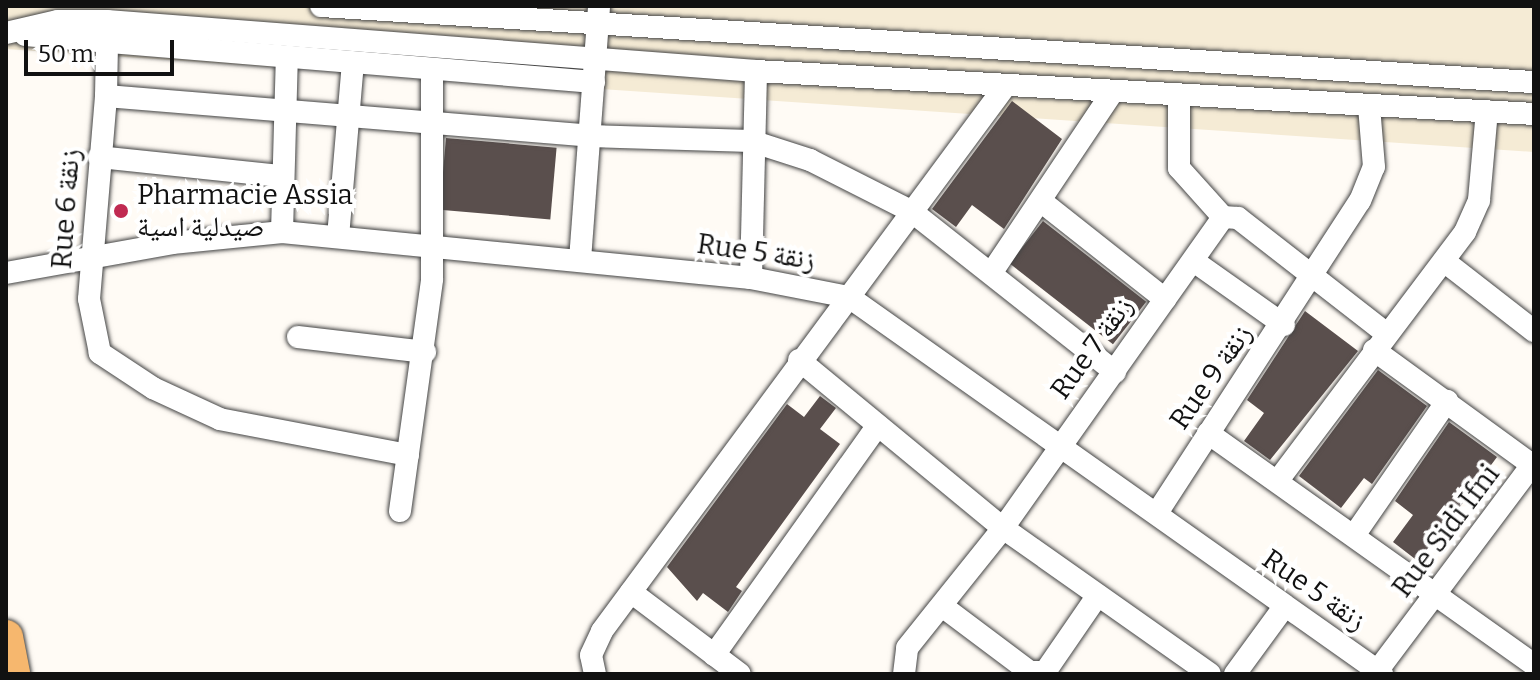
<!DOCTYPE html>
<html>
<head>
<meta charset="utf-8">
<style>
	body { margin:0 }
	#map { position:relative; width:1540px; height:680px; overflow:hidden; background:#fffbf5; font-family:Bitter,"Noto Naskh Arabic",serif }
	div>[style] { position:absolute }
	.farmland>* { inset:0; background:#f5ebd5 }
	.building>* { inset:0; background:#5a4f4d; transform-origin:0 0 }
	.roads { filter:drop-shadow(0 0 2px #444) drop-shadow(0 0 2px #444) }
	.minor>* { height:22px; margin:-11px; padding:0 11px; transform-origin:11px; border-radius:11px; background:#fff }
	.primary>* { height:34px; margin:-17px; padding:0 17px; transform-origin:17px; border-radius:17px; background:#f6b76e }
	.dots>* { width:22px; height:22px; translate:-50% -50%; box-sizing:border-box; border:4px solid #fff; border-radius:50% }
	span { translate:-50% -50%; white-space:nowrap; text-align:center; line-height:1.15; -webkit-text-stroke:8px #fff; paint-order:stroke }
	.poi-label { font-size:28px; color:#111 }
	.left { translate:0 -50%; text-align:left }
	.street-label { font-size:28px; color:#111 }
	.frame { position:absolute; inset:0; border:8px solid #111; pointer-events:none }
	.scale { position:absolute; left:24px; top:40px; width:150px; height:36px; box-sizing:border-box; border:4px solid #111; border-top:0; padding-left:10px; font-size:24px; line-height:28px; white-space:nowrap; color:#111; -webkit-text-stroke:6px #fff; paint-order:stroke }
</style>
</head>
<body>
<div id="map">
	<div class="farmland">
		<div style="clip-path:polygon(6px 6px,1534px 6px,1534px 152px,6px 49px)"></div>
	</div>
	<div class="building">
		<div style="clip-path:polygon(1012px 101px,1062px 139px,1004px 229px,972px 205px,956px 227px,932px 209px)"></div>
		<div style="left:446px;top:138px;width:111px;height:72px;rotate:5deg"></div>
		<div style="left:1043px;top:221px;width:131px;height:54px;rotate:38deg"></div>
		<div style="clip-path:polygon(1305px 311px,1358px 351px,1270px 460px,1244px 441px,1264px 413px,1247px 400px)"></div>
		<div style="clip-path:polygon(1378px 370px,1427px 406px,1372px 484px,1364px 478px,1341px 508px,1299px 476px)"></div>
		<div style="clip-path:polygon(820px 396px,836px 408px,820px 429px,840px 444px,736px 587px,742px 591px,728px 612px,703px 593px,697px 601px,667px 567px,787px 404px,804px 417px)"></div>
		<div style="clip-path:polygon(1449px 422px,1497px 457px,1419px 562px,1393px 542px,1413px 515px,1395px 501px)"></div>
	</div>
	<div class="roads">
		<div class="minor">
			<div style="left:321px;top:6px;width:1215px;rotate:3.59deg"></div>
			<div style="left:6px;top:33px;width:53px;rotate:-13deg"></div>
			<div style="left:58px;top:21px;width:49px"></div>
			<div style="left:107px;top:21px;width:651px;rotate:4.41deg"></div>
			<div style="left:756px;top:71px;width:779px;rotate:3.16deg"></div>
			<div style="left:25px;top:35px;width:571px;rotate:4.72deg"></div>
			<div style="left:106px;top:96px;width:52px;rotate:-88.9deg"></div>
			<div style="left:1179px;top:96px;width:72px;rotate:90deg"></div>
			<div style="left:1179px;top:168px;width:66px;rotate:48.1deg"></div>
			<div style="left:99px;top:157px;width:183px;rotate:6deg"></div>
			<div style="left:1042px;top:202px;width:157px;rotate:38.3deg"></div>
			<div style="left:282px;top:232px;width:174px;rotate:-88.4deg"></div>
			<div style="left:338px;top:237px;width:175px;rotate:-85.1deg"></div>
			<div style="left:580px;top:260px;width:255px;rotate:-85.7deg"></div>
			<div style="left:1444px;top:261px;width:114px;rotate:37.9deg"></div>
			<div style="left:1195px;top:262px;width:109px;rotate:35.3deg"></div>
			<div style="left:992px;top:272px;width:216px;rotate:-56.2deg"></div>
			<div style="left:6px;top:273px;width:169px;rotate:-10.2deg"></div>
			<div style="left:172px;top:243px;width:111px;rotate:-5.7deg"></div>
			<div style="left:282px;top:232px;width:471px;rotate:5.6deg"></div>
			<div style="left:751px;top:278px;width:100px;rotate:11deg"></div>
			<div style="left:849px;top:297px;width:653px;rotate:35.27deg"></div>
			<div style="left:751px;top:278px;width:207px;rotate:-88.6deg"></div>
			<div style="left:298px;top:337px;width:128px;rotate:6.7deg"></div>
			<div style="left:1374px;top:350px;width:195px;rotate:36deg"></div>
			<div style="left:799px;top:360px;width:264px;rotate:39.5deg"></div>
			<div style="left:1003px;top:528px;width:253px;rotate:35.2deg"></div>
			<div style="left:1208px;top:433px;width:400px;rotate:35.4deg"></div>
			<div style="left:408px;top:455px;width:191px;rotate:-169.2deg"></div>
			<div style="left:220px;top:419px;width:74px;rotate:-155.2deg"></div>
			<div style="left:153px;top:388px;width:64px;rotate:-146.6deg"></div>
			<div style="left:100px;top:353px;width:55px;rotate:-101.5deg"></div>
			<div style="left:89px;top:299px;width:204px;rotate:-85.2deg"></div>
			<div style="left:106px;top:96px;width:486px;rotate:4.7deg"></div>
			<div style="left:590px;top:136px;width:161px;rotate:1.8deg"></div>
			<div style="left:751px;top:141px;width:62px;rotate:17.9deg"></div>
			<div style="left:810px;top:160px;width:113px;rotate:26.8deg"></div>
			<div style="left:911px;top:211px;width:260px;rotate:38.3deg"></div>
			<div style="left:1279px;top:479px;width:309px;rotate:-53deg"></div>
			<div style="left:1465px;top:232px;width:35px;rotate:-66deg"></div>
			<div style="left:1479px;top:200px;width:89px;rotate:-84.9deg"></div>
			<div style="left:400px;top:511px;width:234px;rotate:-82.1deg"></div>
			<div style="left:432px;top:279px;width:209px;rotate:-90deg"></div>
			<div style="left:1157px;top:513px;width:372px;rotate:-57deg"></div>
			<div style="left:1360px;top:201px;width:37px;rotate:-68deg"></div>
			<div style="left:1374px;top:167px;width:61px;rotate:-94.7deg"></div>
			<div style="left:1355px;top:534px;width:162px;rotate:-55.3deg"></div>
			<div style="left:631px;top:592px;width:136px;rotate:37deg"></div>
			<div style="left:942px;top:606px;width:110px;rotate:36.9deg"></div>
			<div style="left:1030px;top:672px;width:15px"></div>
			<div style="left:1045px;top:672px;width:93px;rotate:-55.5deg"></div>
			<div style="left:714px;top:655px;width:282px;rotate:-54.5deg"></div>
			<div style="left:595px;top:674px;width:19px;rotate:-102deg"></div>
			<div style="left:591px;top:655px;width:26px;rotate:-65deg"></div>
			<div style="left:602px;top:631px;width:679px;rotate:-53.5deg"></div>
			<div style="left:904px;top:674px;width:26px;rotate:-83deg"></div>
			<div style="left:907px;top:648px;width:154px;rotate:-51.3deg"></div>
			<div style="left:1003px;top:528px;width:381px;rotate:-54.7deg"></div>
			<div style="left:1223px;top:217px;width:15px;rotate:4deg"></div>
			<div style="left:1238px;top:218px;width:189px;rotate:37.9deg"></div>
			<div style="left:1235px;top:674px;width:83px;rotate:-53.8deg"></div>
			<div style="left:1375px;top:674px;width:265px;rotate:-53.1deg"></div>
		</div>
		<div class="primary">
			<div style="left:6px;top:637px;width:38px;rotate:79deg"></div>
		</div>
	</div>
	<div class="dots">
		<div style="left:121px;top:211px;background:#c02a52"></div>
	</div>
	<div class="poi-label">
		<span class="left" style="left:137px;top:211px">Pharmacie Assia<br>صيدلية اسية</span>
	</div>
	<div class="street-label">
		<span style="left:66px;top:209px;rotate:-86deg">Rue 6 زنقة</span>
		<span style="left:756px;top:252px;rotate:8deg">Rue 5 زنقة</span>
		<span style="left:1092px;top:348px;rotate:-54deg">Rue 7 زنقة</span>
		<span style="left:1211px;top:377px;rotate:-55deg">Rue 9 زنقة</span>
		<span style="left:1446px;top:531px;rotate:-53deg">Rue Sidi Ifni</span>
		<span style="left:1314px;top:590px;rotate:35deg">Rue 5 زنقة</span>
	</div>
	<div class="frame"></div>
	<div class="scale">50 m</div>
</div>
</body>
</html>
